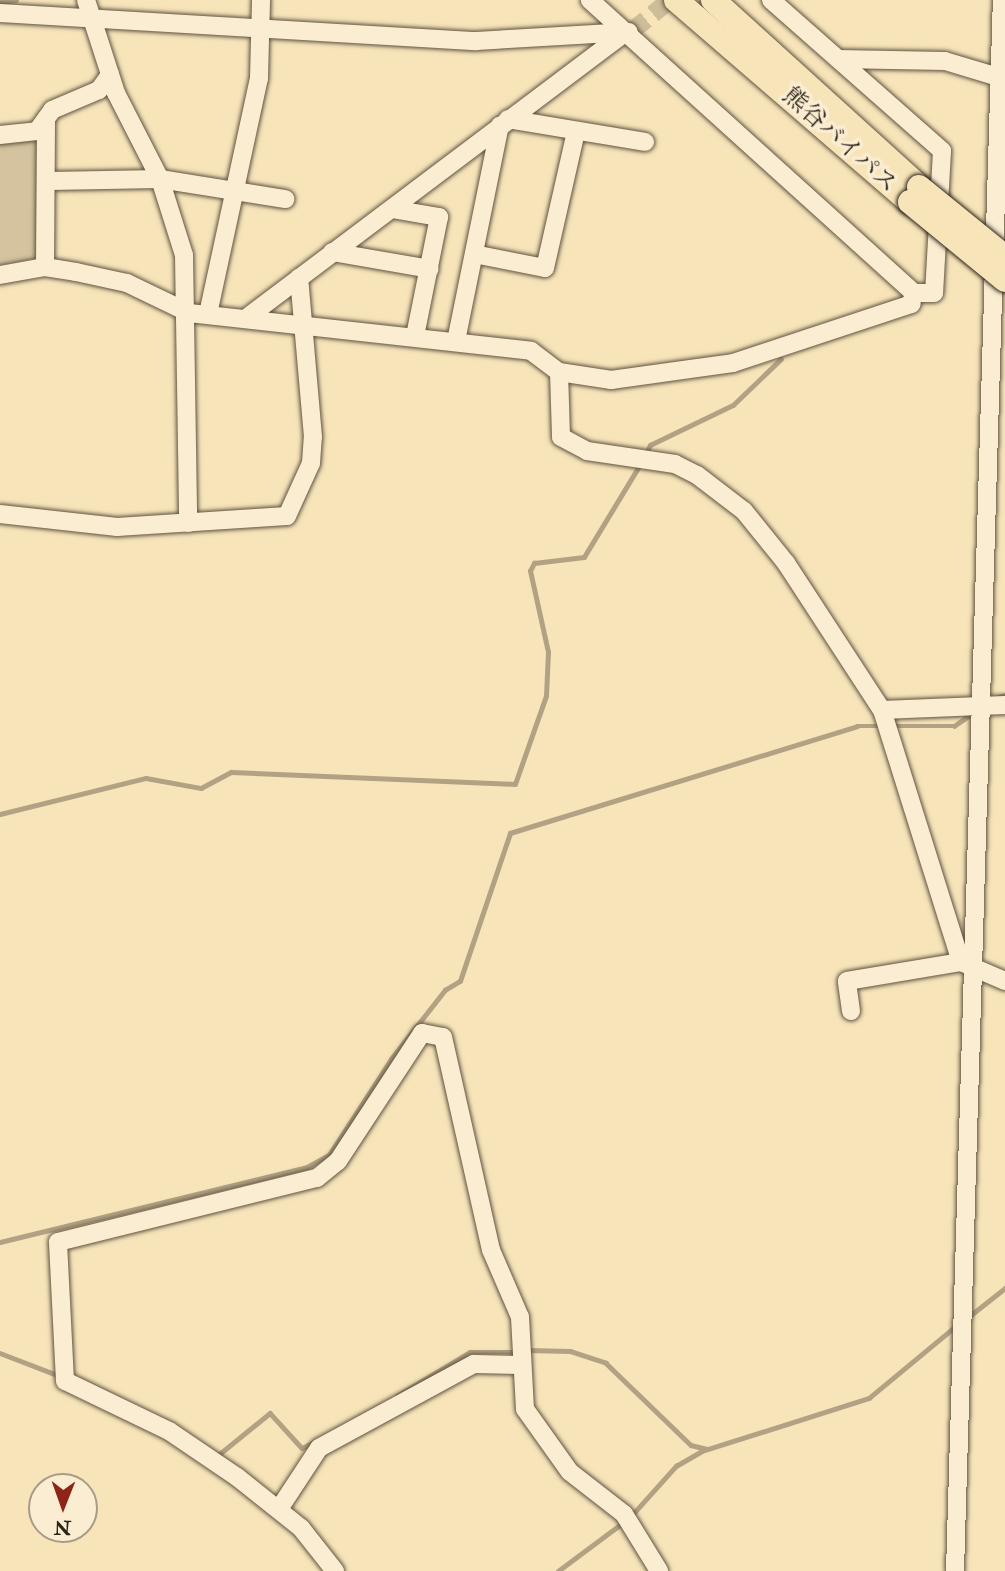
<!DOCTYPE html>
<html>
<head>
<meta charset="utf-8">
<style>
	body { margin:0 }
	#map { position:relative; width:1005px; height:1571px; overflow:hidden; background:#f7e4b9; font-family:"IM FELL Double Pica","Noto Serif JP",serif }
	div>[style] { position:absolute }
	.green>* { inset:0; background:#d4c39e }
	.stream>* { height:4.5px; margin:-2.25px; padding:0 2.25px; transform-origin:2.25px; border-radius:2.25px; background:#b2a283 }
	.minor-tunnel>* { height:18px; margin-top:-9px; transform-origin:0; background:repeating-linear-gradient(90deg,#cebd99 0 18px,transparent 0 27px) }
	.roads { filter:drop-shadow(0 0 2px #5f5341) drop-shadow(0 0 2px #5f5341) }
	.minor>* { height:18px; margin:-9px; padding:0 9px; transform-origin:9px; border-radius:9px; background:#faedd2 }
	.highway>* { height:24px; margin:-12px; padding:0 12px; transform-origin:12px; border-radius:12px; background:#f7e4b9 }
	.bridges { filter:drop-shadow(0 0 2px #2c2319) drop-shadow(0 0 2px #2c2319) }
	.highway-bridge>* { height:24px; margin:-12px; padding:0 12px; transform-origin:12px; border-radius:12px; background:#f7e4b9 }
	span { translate:-50% -50%; white-space:nowrap; text-align:center; line-height:1.15; -webkit-text-stroke:7px #faedd2; paint-order:stroke }
	.street-label { font-size:24px; color:#2c2319 }
	.north { position:absolute; left:28px; top:1473px; width:70px; height:70px; box-sizing:border-box; background:#faedd2; border:2px solid #a89c88; border-radius:50%; rotate:181deg; font-size:19px; font-weight:700; line-height:28px; text-align:center; color:#2c2319 }
	.north::after { content:''; display:block; margin:auto; width:24px; height:32px; background:#8f2418; clip-path:polygon(50% 0,100% 100%,50% 72%,0 100%) }
</style>
</head>
<body>
<div id="map">
	<div class="green">
		<div style="clip-path:polygon(42px 134px,40px 258px,0 265px,0 140px)"></div>
	</div>
	<div class="stream">
		<div style="left:0;top:2px;width:16px;rotate:-7deg"></div>
		<div style="left:645px;top:455px;width:11px;rotate:-63deg"></div>
		<div style="left:650px;top:445px;width:92px;rotate:-25.7deg"></div>
		<div style="left:733px;top:405px;width:66px;rotate:-43.8deg"></div>
		<div style="left:993px;top:699px;width:13px;rotate:-18deg"></div>
		<div style="left:893px;top:726px;width:61px"></div>
		<div style="left:954px;top:726px;width:24px;rotate:-35deg"></div>
		<div style="left:0;top:814px;width:150px;rotate:-13.9deg"></div>
		<div style="left:146px;top:778px;width:56px;rotate:10.3deg"></div>
		<div style="left:201px;top:788px;width:34px;rotate:-28deg"></div>
		<div style="left:231px;top:772px;width:284px;rotate:2.4deg"></div>
		<div style="left:515px;top:784px;width:93px;rotate:-70.6deg"></div>
		<div style="left:546px;top:696px;width:44px;rotate:-87.4deg"></div>
		<div style="left:548px;top:652px;width:83px;rotate:-102.5deg"></div>
		<div style="left:530px;top:571px;width:9px;rotate:-63deg"></div>
		<div style="left:534px;top:563px;width:50px;rotate:-6.8deg"></div>
		<div style="left:584px;top:557px;width:110px;rotate:-58.8deg"></div>
		<div style="left:0;top:1242px;width:316px;rotate:-13.7deg"></div>
		<div style="left:307px;top:1167px;width:25px;rotate:-29deg"></div>
		<div style="left:329px;top:1155px;width:114px;rotate:-57.1deg"></div>
		<div style="left:391px;top:1059px;width:88px;rotate:-52deg"></div>
		<div style="left:445px;top:990px;width:17px;rotate:-31deg"></div>
		<div style="left:460px;top:981px;width:156px;rotate:-71.3deg"></div>
		<div style="left:510px;top:833px;width:363px;rotate:-17.1deg"></div>
		<div style="left:857px;top:726px;width:24px"></div>
		<div style="left:967px;top:1318px;width:48px;rotate:-38.3deg"></div>
		<div style="left:527px;top:1350px;width:43px;rotate:1.3deg"></div>
		<div style="left:570px;top:1351px;width:38px;rotate:18deg"></div>
		<div style="left:606px;top:1363px;width:118px;rotate:44deg"></div>
		<div style="left:691px;top:1445px;width:16px;rotate:14deg"></div>
		<div style="left:0;top:1353px;width:64px;rotate:21deg"></div>
		<div style="left:397px;top:1396px;width:85px;rotate:-31.1deg"></div>
		<div style="left:470px;top:1352px;width:48px"></div>
		<div style="left:217px;top:1456px;width:68px;rotate:-39.1deg"></div>
		<div style="left:270px;top:1413px;width:47px;rotate:47.6deg"></div>
		<div style="left:302px;top:1448px;width:16px;rotate:-27deg"></div>
		<div style="left:632px;top:1515px;width:66px;rotate:-48.1deg"></div>
		<div style="left:676px;top:1466px;width:30px;rotate:-30deg"></div>
		<div style="left:702px;top:1451px;width:175px;rotate:-17.6deg"></div>
		<div style="left:869px;top:1398px;width:114px;rotate:-39.7deg"></div>
		<div style="left:558px;top:1571px;width:84px;rotate:-36.7deg"></div>
	</div>
	<div class="minor-tunnel">
		<div style="left:632px;top:31px;width:49px;rotate:-39.2deg"></div>
	</div>
	<div class="roads">
		<div class="minor">
			<div style="left:86px;top:0;width:98px;rotate:72.1deg"></div>
			<div style="left:116px;top:93px;width:97px;rotate:62.9deg"></div>
			<div style="left:160px;top:179px;width:80px;rotate:72.5deg"></div>
			<div style="left:184px;top:255px;width:268px;rotate:89.1deg"></div>
			<div style="left:771px;top:0;width:228px;rotate:41.4deg"></div>
			<div style="left:942px;top:151px;width:142px;rotate:93.2deg"></div>
			<div style="left:934px;top:293px;width:20px;rotate:180deg"></div>
			<div style="left:0;top:13px;width:477px;rotate:3.4deg"></div>
			<div style="left:476px;top:41px;width:153px;rotate:-3.4deg"></div>
			<div style="left:838px;top:59px;width:107px;rotate:1.1deg"></div>
			<div style="left:945px;top:61px;width:63px;rotate:16.7deg"></div>
			<div style="left:508px;top:119px;width:139px;rotate:9.5deg"></div>
			<div style="left:0;top:135px;width:37px;rotate:-6deg"></div>
			<div style="left:37px;top:131px;width:26px;rotate:-54deg"></div>
			<div style="left:52px;top:110px;width:51px;rotate:-23.1deg"></div>
			<div style="left:99px;top:90px;width:19px;rotate:-54deg"></div>
			<div style="left:49px;top:181px;width:111px;rotate:-1deg"></div>
			<div style="left:160px;top:179px;width:127px;rotate:9.1deg"></div>
			<div style="left:392px;top:209px;width:48px;rotate:9.7deg"></div>
			<div style="left:439px;top:217px;width:121px;rotate:101.4deg"></div>
			<div style="left:332px;top:252px;width:99px;rotate:9.8deg"></div>
			<div style="left:474px;top:254px;width:72px;rotate:11.2deg"></div>
			<div style="left:545px;top:268px;width:140px;rotate:-77.2deg"></div>
			<div style="left:45px;top:267px;width:148px;rotate:-89.6deg"></div>
			<div style="left:0;top:275px;width:46px;rotate:-10.1deg"></div>
			<div style="left:45px;top:267px;width:31px;rotate:9deg"></div>
			<div style="left:76px;top:272px;width:52px;rotate:12.2deg"></div>
			<div style="left:127px;top:283px;width:69px;rotate:25.8deg"></div>
			<div style="left:189px;top:313px;width:344px;rotate:6.3deg"></div>
			<div style="left:531px;top:351px;width:35px;rotate:37deg"></div>
			<div style="left:559px;top:372px;width:53px;rotate:8.7deg"></div>
			<div style="left:611px;top:380px;width:123px;rotate:-7.9deg"></div>
			<div style="left:733px;top:363px;width:188px;rotate:-18.3deg"></div>
			<div style="left:911px;top:304px;width:11px;rotate:-75deg"></div>
			<div style="left:914px;top:293px;width:437px;rotate:-137.9deg"></div>
			<div style="left:208px;top:314px;width:241px;rotate:-77.8deg"></div>
			<div style="left:259px;top:78px;width:78px;rotate:-88.5deg"></div>
			<div style="left:249px;top:316px;width:471px;rotate:-37deg"></div>
			<div style="left:456px;top:341px;width:220px;rotate:-78.5deg"></div>
			<div style="left:559px;top:372px;width:65px;rotate:88.2deg"></div>
			<div style="left:561px;top:437px;width:30px;rotate:28deg"></div>
			<div style="left:587px;top:451px;width:89px;rotate:8.4deg"></div>
			<div style="left:675px;top:464px;width:25px;rotate:27deg"></div>
			<div style="left:697px;top:475px;width:59px;rotate:37.5deg"></div>
			<div style="left:744px;top:511px;width:67px;rotate:51.1deg"></div>
			<div style="left:786px;top:563px;width:176px;rotate:56.9deg"></div>
			<div style="left:882px;top:710px;width:264px;rotate:72.6deg"></div>
			<div style="left:961px;top:962px;width:48px;rotate:23.4deg"></div>
			<div style="left:0;top:514px;width:118px;rotate:6.3deg"></div>
			<div style="left:117px;top:527px;width:170px;rotate:-3.7deg"></div>
			<div style="left:287px;top:516px;width:58px;rotate:-65.6deg"></div>
			<div style="left:311px;top:463px;width:26px;rotate:-86deg"></div>
			<div style="left:313px;top:437px;width:160px;rotate:-95deg"></div>
			<div style="left:882px;top:710px;width:123px;rotate:-2.3deg"></div>
			<div style="left:851px;top:1011px;width:30px;rotate:-98deg"></div>
			<div style="left:847px;top:981px;width:116px;rotate:-9.5deg"></div>
			<div style="left:279px;top:1509px;width:73px;rotate:-56.7deg"></div>
			<div style="left:319px;top:1448px;width:176px;rotate:-28.5deg"></div>
			<div style="left:474px;top:1364px;width:45px;rotate:1.3deg"></div>
			<div style="left:335px;top:1571px;width:55px;rotate:-128.3deg"></div>
			<div style="left:301px;top:1528px;width:82px;rotate:-141.4deg"></div>
			<div style="left:237px;top:1477px;width:82px;rotate:-145.9deg"></div>
			<div style="left:169px;top:1431px;width:115px;rotate:-154.3deg"></div>
			<div style="left:65px;top:1381px;width:139px;rotate:-92.9deg"></div>
			<div style="left:58px;top:1242px;width:267px;rotate:-13.9deg"></div>
			<div style="left:317px;top:1178px;width:27px;rotate:-39deg"></div>
			<div style="left:338px;top:1161px;width:153px;rotate:-56.7deg"></div>
			<div style="left:422px;top:1033px;width:21px;rotate:11deg"></div>
			<div style="left:443px;top:1037px;width:218px;rotate:77.3deg"></div>
			<div style="left:491px;top:1250px;width:73px;rotate:66.6deg"></div>
			<div style="left:520px;top:1317px;width:92px;rotate:86.9deg"></div>
			<div style="left:525px;top:1409px;width:77px;rotate:54.5deg"></div>
			<div style="left:570px;top:1472px;width:68px;rotate:37.9deg"></div>
			<div style="left:624px;top:1514px;width:67px;rotate:58.4deg"></div>
			<div style="left:955px;top:1571px;width:1572px;rotate:-88.29deg"></div>
		</div>
		<div class="highway">
			<div style="left:676px;top:0;width:309px;rotate:40.8deg"></div>
			<div style="left:713px;top:0;width:278px;rotate:42.2deg"></div>
		</div>
	</div>
	<div class="bridges">
		<div class="highway-bridge">
			<div style="left:919px;top:187px;width:111px;rotate:39.1deg"></div>
			<div style="left:910px;top:202px;width:123px;rotate:39.4deg"></div>
		</div>
	</div>
	<div class="street-label">
		<span style="left:840px;top:140px;rotate:42deg">熊谷バイパス</span>
	</div>
	<div class="north">N</div>
</div>
</body>
</html>
